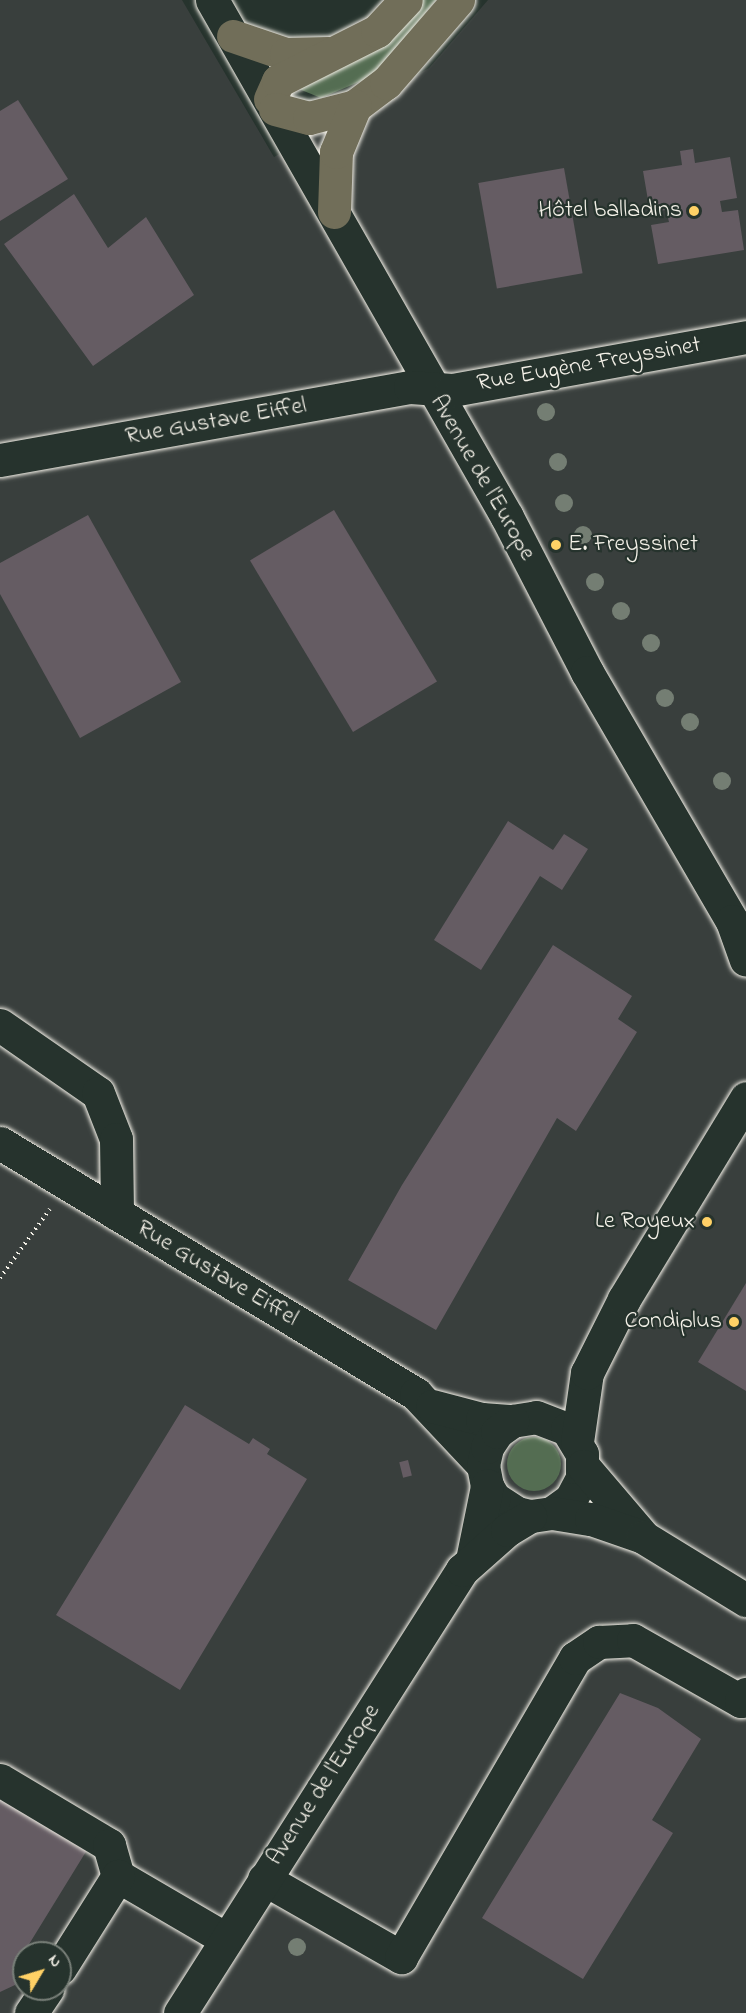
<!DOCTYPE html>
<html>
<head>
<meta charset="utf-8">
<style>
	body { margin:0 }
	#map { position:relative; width:746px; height:2013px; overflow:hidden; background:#26332d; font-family:"Indie Flower",sans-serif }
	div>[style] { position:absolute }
	.built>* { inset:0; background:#393f3d }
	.green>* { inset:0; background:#546d52 }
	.round { border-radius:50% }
	.building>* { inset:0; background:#655c63; transform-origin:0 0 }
	.path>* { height:4px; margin-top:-2px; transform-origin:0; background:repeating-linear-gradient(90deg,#f4f1e8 0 1.5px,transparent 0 6px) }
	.roads { filter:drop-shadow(0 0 2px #f4f1e8) drop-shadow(0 0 2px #f4f1e8) }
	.minor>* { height:33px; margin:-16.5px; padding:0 16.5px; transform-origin:16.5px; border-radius:16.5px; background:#26332d }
	.highway>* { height:33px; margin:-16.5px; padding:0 16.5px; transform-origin:16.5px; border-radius:16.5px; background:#716e59 }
	.trees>* { width:18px; height:18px; margin:-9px; border-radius:50%; background:#747e73 }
	.dots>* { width:16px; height:16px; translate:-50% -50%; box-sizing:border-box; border:3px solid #26332d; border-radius:50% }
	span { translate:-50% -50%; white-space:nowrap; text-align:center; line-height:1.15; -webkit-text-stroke:4.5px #26332d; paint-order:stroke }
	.poi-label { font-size:24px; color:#f4f1e8 }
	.right { translate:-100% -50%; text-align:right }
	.left { translate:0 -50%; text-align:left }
	.street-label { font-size:24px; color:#f4f1e8 }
	.north { position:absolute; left:12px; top:1941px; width:60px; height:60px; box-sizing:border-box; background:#26332d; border:2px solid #787f78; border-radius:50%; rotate:52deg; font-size:16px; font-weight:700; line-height:24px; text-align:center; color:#f4f1e8 }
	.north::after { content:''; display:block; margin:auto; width:21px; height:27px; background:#ffd166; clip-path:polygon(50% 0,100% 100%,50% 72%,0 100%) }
</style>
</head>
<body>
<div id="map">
	<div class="built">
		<div style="clip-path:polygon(evenodd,0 0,182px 0,274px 157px,429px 68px,488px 0,746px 0,746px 2013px,0 2013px,0 0,24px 1953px,60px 1953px,60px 1989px,24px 1989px,24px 1953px)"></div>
	</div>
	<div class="green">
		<div style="clip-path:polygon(416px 0,436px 0,373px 76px,321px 98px,299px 89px)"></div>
		<div class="round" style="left:507px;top:1437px;width:54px;height:54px"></div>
	</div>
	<div class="building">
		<div style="clip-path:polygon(18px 100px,68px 179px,0 221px,0 111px)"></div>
		<div style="clip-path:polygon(693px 149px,695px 163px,730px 157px,737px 198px,720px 201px,722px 212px,738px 210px,744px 250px,658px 264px,651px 225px,669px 222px,666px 210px,650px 212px,643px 171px,682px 165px,680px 151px)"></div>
		<div style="left:564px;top:168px;width:107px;height:87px;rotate:80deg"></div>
		<div style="clip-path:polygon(74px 194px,108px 248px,146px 217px,194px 295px,93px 366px,4px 244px)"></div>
		<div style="left:334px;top:510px;width:200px;height:98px;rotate:59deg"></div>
		<div style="clip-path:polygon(88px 515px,181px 682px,80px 738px,0 594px,0 563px)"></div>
		<div style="clip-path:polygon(508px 821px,553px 850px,564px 834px,588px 849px,562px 890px,540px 876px,481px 970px,434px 940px)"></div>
		<div style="clip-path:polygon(553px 945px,632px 996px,618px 1019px,637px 1032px,576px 1131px,557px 1118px,436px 1330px,348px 1280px,402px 1185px)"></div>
		<div style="clip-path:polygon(746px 1283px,746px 1391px,698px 1362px)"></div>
		<div style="clip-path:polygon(185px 1405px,249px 1444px,253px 1438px,270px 1449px,267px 1454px,307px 1479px,180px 1690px,56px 1615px)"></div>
		<div style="left:408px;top:1460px;width:16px;height:9px;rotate:76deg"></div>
		<div style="clip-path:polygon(620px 1693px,658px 1708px,701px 1739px,652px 1820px,673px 1833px,583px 1979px,482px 1918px)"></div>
		<div style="clip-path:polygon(0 1797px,87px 1850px,15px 1967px,20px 1970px,15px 1985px,0 1992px)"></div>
	</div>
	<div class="path">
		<div style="left:0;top:1278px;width:85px;rotate:-54.1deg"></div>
	</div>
	<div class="roads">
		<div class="minor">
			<div style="left:212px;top:0;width:595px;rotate:60.29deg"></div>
			<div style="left:507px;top:517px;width:174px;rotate:62.7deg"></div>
			<div style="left:587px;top:672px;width:288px;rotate:59.8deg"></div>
			<div style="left:732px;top:921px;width:41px;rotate:70.3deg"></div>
			<div style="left:0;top:460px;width:416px;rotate:-10.1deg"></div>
			<div style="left:410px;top:387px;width:42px;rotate:4.1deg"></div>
			<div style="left:452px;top:390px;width:299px;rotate:-10.2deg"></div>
			<div style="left:0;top:1025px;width:119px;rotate:34.8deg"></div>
			<div style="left:98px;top:1093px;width:49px;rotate:68.6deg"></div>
			<div style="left:116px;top:1139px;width:75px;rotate:89.2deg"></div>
			<div style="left:0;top:1143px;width:486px;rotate:31.1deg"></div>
			<div style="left:416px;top:1394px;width:98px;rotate:46.7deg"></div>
			<div style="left:432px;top:1406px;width:52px;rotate:14.6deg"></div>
			<div style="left:482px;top:1419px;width:30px;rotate:4deg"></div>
			<div style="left:512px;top:1421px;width:24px;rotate:-9deg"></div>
			<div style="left:536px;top:1417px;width:33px;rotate:21deg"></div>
			<div style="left:567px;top:1429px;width:29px;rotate:59deg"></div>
			<div style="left:582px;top:1454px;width:24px;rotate:90deg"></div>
			<div style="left:582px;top:1478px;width:24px;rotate:118deg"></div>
			<div style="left:571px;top:1499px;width:24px;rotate:144deg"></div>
			<div style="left:552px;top:1513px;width:22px;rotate:172deg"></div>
			<div style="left:530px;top:1516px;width:13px;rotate:-167deg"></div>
			<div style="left:517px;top:1513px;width:27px;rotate:-147deg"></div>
			<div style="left:494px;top:1498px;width:14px;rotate:-120deg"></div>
			<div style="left:487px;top:1486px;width:21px;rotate:-101deg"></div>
			<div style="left:483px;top:1465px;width:18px;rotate:-77deg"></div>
			<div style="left:487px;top:1447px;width:18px;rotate:-56deg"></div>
			<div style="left:497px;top:1432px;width:19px;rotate:-36deg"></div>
			<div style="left:577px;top:1442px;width:70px;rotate:-81.8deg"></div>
			<div style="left:587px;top:1373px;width:83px;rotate:-63.4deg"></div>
			<div style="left:624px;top:1299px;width:235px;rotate:-58.7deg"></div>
			<div style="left:583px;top:1466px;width:91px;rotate:49.5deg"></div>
			<div style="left:552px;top:1513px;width:39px;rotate:9deg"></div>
			<div style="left:591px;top:1519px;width:55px;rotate:19.1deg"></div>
			<div style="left:643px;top:1537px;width:121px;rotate:31.5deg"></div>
			<div style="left:472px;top:1560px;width:76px;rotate:-78.5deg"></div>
			<div style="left:0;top:1780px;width:127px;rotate:30.8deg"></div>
			<div style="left:109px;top:1845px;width:32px;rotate:74deg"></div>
			<div style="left:118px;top:1876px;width:125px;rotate:30.3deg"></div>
			<div style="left:264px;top:1879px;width:158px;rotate:29.7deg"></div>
			<div style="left:401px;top:1957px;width:346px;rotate:-59.8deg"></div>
			<div style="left:575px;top:1658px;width:29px;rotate:-34deg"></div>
			<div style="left:599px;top:1642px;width:34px;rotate:-3deg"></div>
			<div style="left:633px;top:1640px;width:124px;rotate:29.5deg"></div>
			<div style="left:741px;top:1701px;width:9px;rotate:-54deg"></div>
			<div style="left:60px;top:1968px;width:109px;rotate:-57.8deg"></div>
			<div style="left:31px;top:2013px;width:29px;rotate:-56deg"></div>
			<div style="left:180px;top:2013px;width:525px;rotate:-57.52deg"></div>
			<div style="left:462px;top:1570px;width:60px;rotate:-41.6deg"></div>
			<div style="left:507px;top:1530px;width:27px;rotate:-31deg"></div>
		</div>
		<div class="highway">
			<div style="left:233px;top:36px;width:56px;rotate:18.8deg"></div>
			<div style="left:286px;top:54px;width:42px;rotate:-1.4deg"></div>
			<div style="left:270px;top:99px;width:20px;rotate:-66deg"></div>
			<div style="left:278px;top:81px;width:111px;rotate:-26.8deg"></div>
			<div style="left:377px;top:31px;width:42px;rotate:-46.9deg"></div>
			<div style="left:275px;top:109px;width:35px;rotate:15deg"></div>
			<div style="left:309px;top:118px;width:48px;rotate:-14.6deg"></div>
			<div style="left:355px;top:106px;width:39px;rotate:-37deg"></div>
			<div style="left:386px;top:83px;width:110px;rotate:-49.1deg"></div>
			<div style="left:334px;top:212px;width:60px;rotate:-88.1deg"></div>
			<div style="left:336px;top:152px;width:50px;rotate:-67.6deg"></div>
		</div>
	</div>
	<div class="trees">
		<div style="left:546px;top:412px"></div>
		<div style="left:558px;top:462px"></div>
		<div style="left:564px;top:503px"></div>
		<div style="left:583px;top:535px"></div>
		<div style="left:595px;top:582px"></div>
		<div style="left:621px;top:611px"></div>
		<div style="left:651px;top:643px"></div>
		<div style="left:665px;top:698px"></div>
		<div style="left:690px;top:722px"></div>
		<div style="left:722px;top:781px"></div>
		<div style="left:297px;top:1947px"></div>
	</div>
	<div class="dots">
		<div style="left:694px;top:211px;background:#ffd166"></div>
		<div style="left:556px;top:545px;background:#ffd166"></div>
		<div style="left:707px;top:1222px;background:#ffd166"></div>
		<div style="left:734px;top:1322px;background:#ffd166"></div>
	</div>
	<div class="poi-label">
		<span class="right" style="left:682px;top:211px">Hôtel balladins</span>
		<span class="left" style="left:568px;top:545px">E. Freyssinet</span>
		<span class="right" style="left:695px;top:1222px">Le Royeux</span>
		<span class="right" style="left:722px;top:1322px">Condiplus</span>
	</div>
	<div class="street-label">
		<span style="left:589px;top:365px;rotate:-10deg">Rue Eugène Freyssinet</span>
		<span style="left:216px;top:422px;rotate:-10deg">Rue Gustave Eiffel</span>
		<span style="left:482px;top:478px;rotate:60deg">Avenue de l'Europe</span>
		<span style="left:217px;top:1274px;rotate:31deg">Rue Gustave Eiffel</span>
		<span style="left:324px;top:1785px;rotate:-57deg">Avenue de l'Europe</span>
	</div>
	<div class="north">N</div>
</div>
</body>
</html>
